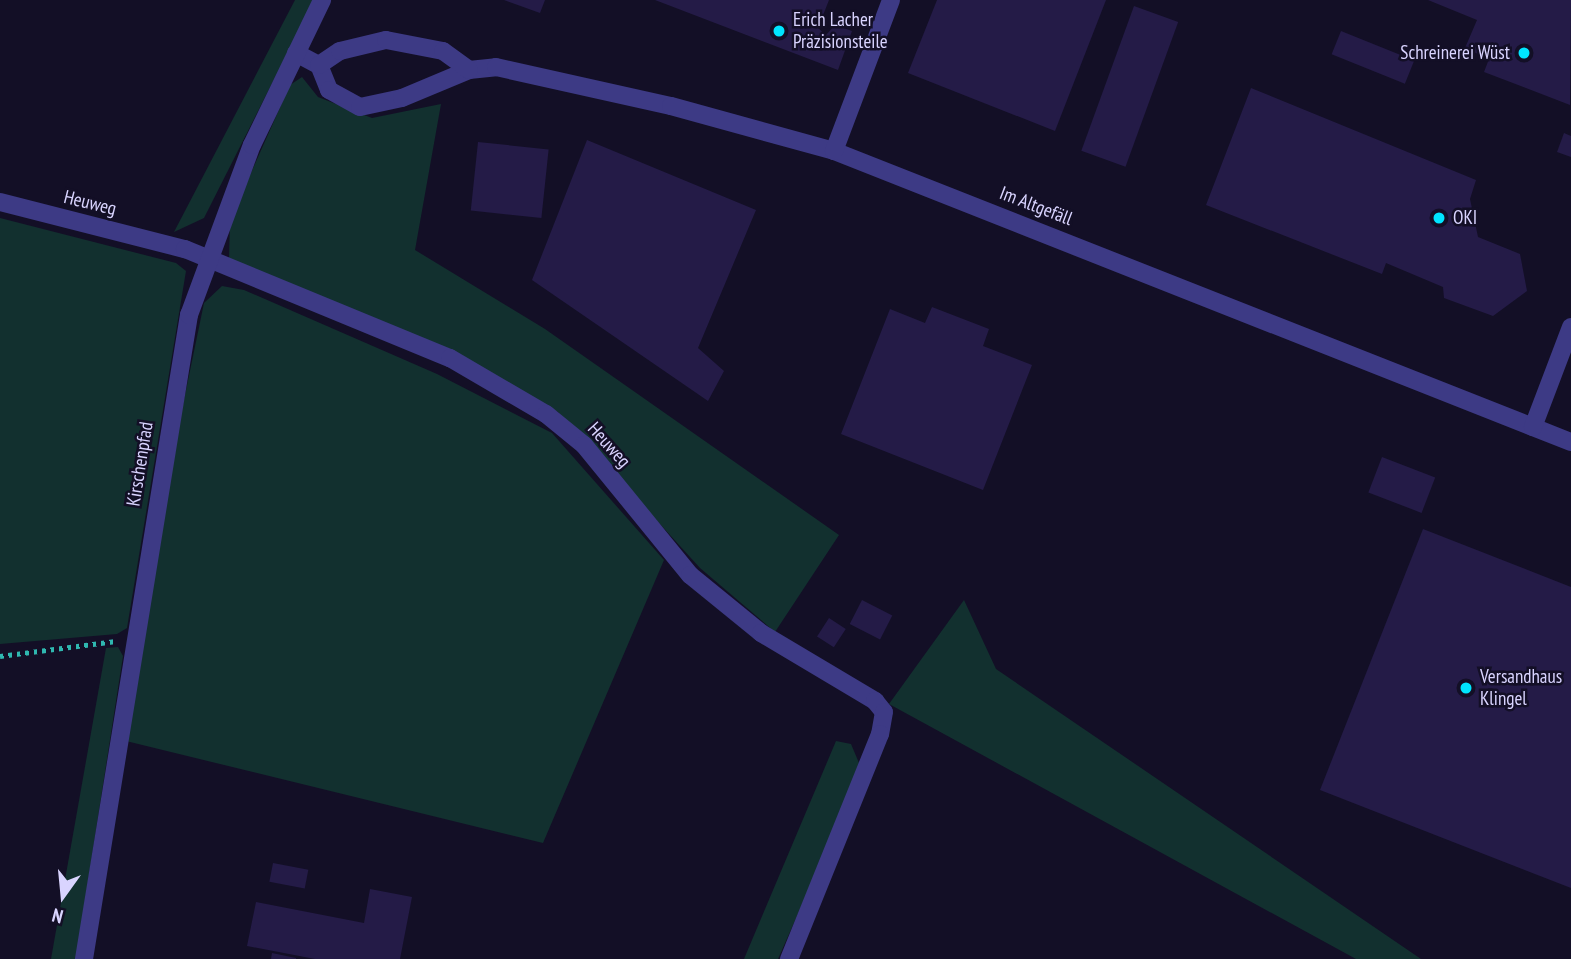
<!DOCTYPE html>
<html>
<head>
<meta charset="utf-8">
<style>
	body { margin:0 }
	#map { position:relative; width:1571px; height:959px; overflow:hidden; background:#130f26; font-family:"PT Sans Narrow",sans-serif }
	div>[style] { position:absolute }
	.green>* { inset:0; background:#12302f }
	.building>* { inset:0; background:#241b47; transform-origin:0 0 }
	.path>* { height:4.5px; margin-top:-2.25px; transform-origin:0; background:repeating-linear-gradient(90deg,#2fb8b0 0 3.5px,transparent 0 8.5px) }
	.street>* { height:18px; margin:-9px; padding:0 9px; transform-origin:9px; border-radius:9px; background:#3d3a85 }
	.dots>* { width:19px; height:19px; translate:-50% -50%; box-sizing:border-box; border:4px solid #130f26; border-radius:50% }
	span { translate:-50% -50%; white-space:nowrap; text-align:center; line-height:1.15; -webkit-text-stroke:5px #130f26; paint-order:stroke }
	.poi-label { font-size:19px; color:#d9d4ff }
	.left { translate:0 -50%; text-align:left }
	.right { translate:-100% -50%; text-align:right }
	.street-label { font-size:19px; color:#d9d4ff }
	.north { position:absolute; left:28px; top:861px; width:70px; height:70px; -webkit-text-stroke:5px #130f26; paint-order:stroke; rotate:195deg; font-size:19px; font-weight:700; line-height:28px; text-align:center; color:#d9d4ff }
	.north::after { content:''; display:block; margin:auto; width:24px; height:32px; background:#d9d4ff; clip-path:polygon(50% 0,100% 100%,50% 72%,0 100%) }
</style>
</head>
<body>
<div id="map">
	<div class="green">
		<div style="clip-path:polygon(295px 0,314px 0,204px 218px,174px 232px)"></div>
		<div style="clip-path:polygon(302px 77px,318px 97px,372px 118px,441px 104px,415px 250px,545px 329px,839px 535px,775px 632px,700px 568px,558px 412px,229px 259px,230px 220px,290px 85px)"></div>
		<div style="clip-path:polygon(0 218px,176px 263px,186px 271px,127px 628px,117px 634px,0 644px)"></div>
		<div style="clip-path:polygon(222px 286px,244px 290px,437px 374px,552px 433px,664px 560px,543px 843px,126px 741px,162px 506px,204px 303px)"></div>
		<div style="clip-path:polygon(964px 600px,996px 669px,1421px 959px,1356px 959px,889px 704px)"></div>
		<div style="clip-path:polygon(118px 647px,123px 656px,76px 959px,51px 959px,106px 648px)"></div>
		<div style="clip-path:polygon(836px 741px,851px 744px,859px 763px,835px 830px,778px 959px,744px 959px)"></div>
	</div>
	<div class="building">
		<div style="clip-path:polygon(504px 0,545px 0,540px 13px)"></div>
		<div style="clip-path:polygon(655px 0,829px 0,818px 28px,826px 35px,835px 25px,852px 31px,838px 70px)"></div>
		<div style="clip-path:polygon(937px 0,1106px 0,1055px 131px,908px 73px)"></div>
		<div style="clip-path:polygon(1428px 0,1571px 0,1570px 105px,1484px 72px,1489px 59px,1465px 48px,1477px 20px)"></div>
		<div style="left:1134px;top:6px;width:47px;height:154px;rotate:20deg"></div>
		<div style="left:1341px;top:31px;width:79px;height:25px;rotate:22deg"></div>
		<div style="clip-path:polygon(1251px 88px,1476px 180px,1470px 199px,1478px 237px,1520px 254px,1527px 291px,1493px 316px,1444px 298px,1443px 287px,1386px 263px,1382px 274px,1206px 205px)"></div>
		<div style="clip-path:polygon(1564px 133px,1571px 136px,1571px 157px,1557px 152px)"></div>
		<div style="clip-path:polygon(587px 140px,756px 210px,698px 348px,724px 371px,708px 401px,532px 280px)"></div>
		<div style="left:478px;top:142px;width:71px;height:69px;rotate:6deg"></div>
		<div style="clip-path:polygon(932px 307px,989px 329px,983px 346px,1032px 365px,983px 490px,841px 434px,890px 309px,925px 323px)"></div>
		<div style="left:1382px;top:457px;width:57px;height:38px;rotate:21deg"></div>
		<div style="clip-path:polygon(1423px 529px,1571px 587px,1571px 888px,1320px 790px)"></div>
		<div style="left:862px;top:600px;width:34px;height:27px;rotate:27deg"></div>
		<div style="left:829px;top:618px;width:20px;height:22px;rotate:33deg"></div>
		<div style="left:273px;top:863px;width:36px;height:19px;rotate:11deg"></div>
		<div style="clip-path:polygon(370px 889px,412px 897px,400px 959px,315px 959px,247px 946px,256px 902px,364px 923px)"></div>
		<div style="clip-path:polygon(272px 953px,296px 958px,296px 959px,271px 959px)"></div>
	</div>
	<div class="path">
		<div style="left:0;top:656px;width:117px;rotate:-7.4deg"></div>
	</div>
	<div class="street">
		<div style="left:296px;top:53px;width:26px;rotate:28deg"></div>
		<div style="left:319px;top:65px;width:27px;rotate:68deg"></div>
		<div style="left:329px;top:90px;width:35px;rotate:29deg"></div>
		<div style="left:360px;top:107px;width:43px;rotate:-12.1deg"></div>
		<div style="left:402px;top:98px;width:73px;rotate:-22.7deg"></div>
		<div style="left:469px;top:70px;width:27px;rotate:-6deg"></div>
		<div style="left:496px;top:67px;width:179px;rotate:12.6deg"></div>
		<div style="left:671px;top:106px;width:169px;rotate:15.4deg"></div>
		<div style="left:834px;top:151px;width:792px;rotate:21.55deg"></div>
		<div style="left:319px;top:65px;width:25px;rotate:-34deg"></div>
		<div style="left:340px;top:51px;width:47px;rotate:-13.4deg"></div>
		<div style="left:386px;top:40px;width:58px;rotate:10.9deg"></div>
		<div style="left:443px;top:51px;width:32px;rotate:36deg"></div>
		<div style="left:834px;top:151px;width:161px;rotate:-69.3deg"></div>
		<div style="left:0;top:202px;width:191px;rotate:14.3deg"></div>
		<div style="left:185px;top:249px;width:287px;rotate:22.4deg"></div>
		<div style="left:450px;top:358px;width:111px;rotate:30.3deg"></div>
		<div style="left:546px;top:414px;width:49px;rotate:39.2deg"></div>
		<div style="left:584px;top:445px;width:168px;rotate:50.8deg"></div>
		<div style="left:690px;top:575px;width:92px;rotate:39.2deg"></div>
		<div style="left:761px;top:633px;width:133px;rotate:30.8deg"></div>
		<div style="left:875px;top:701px;width:14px;rotate:51deg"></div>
		<div style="left:884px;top:712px;width:22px;rotate:100deg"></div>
		<div style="left:880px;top:734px;width:243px;rotate:112deg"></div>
		<div style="left:1533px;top:427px;width:107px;rotate:-69.2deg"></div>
		<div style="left:84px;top:959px;width:653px;rotate:-80.74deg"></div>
		<div style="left:189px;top:315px;width:181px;rotate:-69.7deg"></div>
		<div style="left:252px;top:145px;width:161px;rotate:-64.2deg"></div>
	</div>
	<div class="dots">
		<div style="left:779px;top:31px;background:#00e5ff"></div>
		<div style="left:1524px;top:53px;background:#00e5ff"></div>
		<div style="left:1439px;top:218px;background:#00e5ff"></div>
		<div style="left:1466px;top:688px;background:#00e5ff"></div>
	</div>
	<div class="poi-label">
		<span class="left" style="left:793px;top:31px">Erich Lacher<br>Präzisionsteile</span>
		<span class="right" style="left:1510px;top:53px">Schreinerei Wüst</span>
		<span class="left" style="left:1453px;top:218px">OKI</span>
		<span class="left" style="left:1480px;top:688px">Versandhaus<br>Klingel</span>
	</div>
	<div class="street-label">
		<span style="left:90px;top:203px;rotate:14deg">Heuweg</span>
		<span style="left:1036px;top:206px;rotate:21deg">Im Altgefäll</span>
		<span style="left:609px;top:445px;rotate:48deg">Heuweg</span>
		<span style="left:140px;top:464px;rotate:-81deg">Kirschenpfad</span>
	</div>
	<div class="north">N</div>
</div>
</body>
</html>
